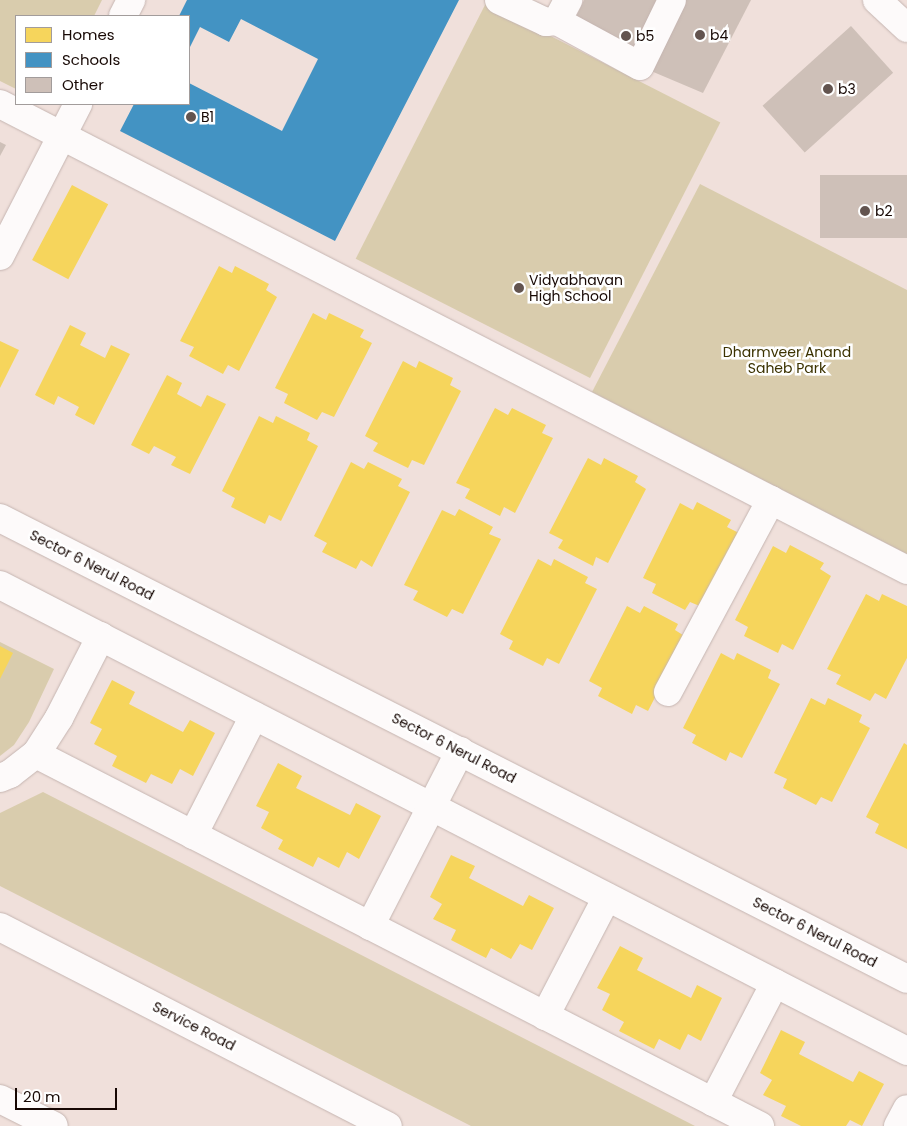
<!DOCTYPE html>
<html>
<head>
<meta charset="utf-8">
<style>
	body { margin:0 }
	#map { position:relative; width:907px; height:1126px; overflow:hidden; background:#f0e0db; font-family:Poppins,sans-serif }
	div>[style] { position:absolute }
	.green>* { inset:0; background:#d9ccad; transform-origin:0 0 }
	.homes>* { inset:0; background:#f6d55c; transform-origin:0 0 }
	.schools>* { inset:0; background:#4393c3 }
	.building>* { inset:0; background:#cec0b8; transform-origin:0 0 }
	.roads { filter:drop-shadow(0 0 1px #c5b5b1) drop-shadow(0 0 1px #c5b5b1) }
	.minor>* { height:28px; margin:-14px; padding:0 14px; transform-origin:14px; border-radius:14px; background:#fdfafa }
	.major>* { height:28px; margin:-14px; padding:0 14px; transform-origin:14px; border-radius:14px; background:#fdfafa }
	.dots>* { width:14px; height:14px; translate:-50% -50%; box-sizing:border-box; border:2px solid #fff; border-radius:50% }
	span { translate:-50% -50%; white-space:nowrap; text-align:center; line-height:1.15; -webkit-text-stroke:5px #fff; paint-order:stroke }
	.poi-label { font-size:14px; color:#170804 }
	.left { translate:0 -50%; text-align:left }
	.park-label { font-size:14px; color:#3b3200 }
	.street-label { font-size:14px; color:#170804 }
	.legend { position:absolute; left:15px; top:15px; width:175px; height:90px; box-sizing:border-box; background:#fff; border:1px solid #a29c9b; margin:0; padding:6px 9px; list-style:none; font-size:15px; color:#170804 }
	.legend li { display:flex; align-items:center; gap:10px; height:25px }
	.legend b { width:25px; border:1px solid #a29c9b }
	.scale { position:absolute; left:15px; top:1088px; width:102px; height:22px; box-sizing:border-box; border:2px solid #170804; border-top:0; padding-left:6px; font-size:15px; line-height:18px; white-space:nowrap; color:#170804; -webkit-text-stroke:4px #fff; paint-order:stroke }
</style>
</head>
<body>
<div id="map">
	<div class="green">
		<div style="clip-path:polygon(0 0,102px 0,94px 16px,16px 16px,16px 89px,0 81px)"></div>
		<div style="left:486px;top:3px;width:263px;height:287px;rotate:27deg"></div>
		<div style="clip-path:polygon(700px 184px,907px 290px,907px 554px,592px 392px)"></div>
		<div style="clip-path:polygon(0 642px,54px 669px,29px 722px,14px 745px,0 756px)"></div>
		<div style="clip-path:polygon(43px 792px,695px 1126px,471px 1126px,0 886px,0 813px)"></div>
	</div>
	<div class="homes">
		<div style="left:72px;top:185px;width:41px;height:85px;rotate:28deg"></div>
		<div style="clip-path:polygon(219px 266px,232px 273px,235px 266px,269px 284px,266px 290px,277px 297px,239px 371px,228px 365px,223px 374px,189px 356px,194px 347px,180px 341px)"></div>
		<div style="clip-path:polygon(313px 313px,326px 320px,329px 313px,364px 330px,360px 337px,372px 343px,334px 417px,322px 412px,317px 420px,284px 403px,288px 394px,275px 388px)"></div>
		<div style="clip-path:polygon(70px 325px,86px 333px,80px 345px,105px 358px,111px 345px,130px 354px,94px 425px,75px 415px,79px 407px,58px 396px,54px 405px,35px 395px)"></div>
		<div style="clip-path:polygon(0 341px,19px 350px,0 388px)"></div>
		<div style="clip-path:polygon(403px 361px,416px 368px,419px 361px,453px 378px,450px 385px,461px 391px,424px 465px,412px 460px,408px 468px,373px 451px,378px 443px,365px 436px)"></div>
		<div style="clip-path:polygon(167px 375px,182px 383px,177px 394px,201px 407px,207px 395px,226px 404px,190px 474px,171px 465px,176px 457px,154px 446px,149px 454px,131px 445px)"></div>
		<div style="clip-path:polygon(495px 408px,508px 415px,512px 408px,546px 425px,542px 433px,553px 438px,515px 513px,504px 507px,500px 516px,465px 498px,470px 489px,456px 483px)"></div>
		<div style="clip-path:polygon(259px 416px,273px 423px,276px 416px,310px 433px,307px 440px,318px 446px,281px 521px,269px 515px,265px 524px,231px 507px,235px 498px,222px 491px)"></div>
		<div style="clip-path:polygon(588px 458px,601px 465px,604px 458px,638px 476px,635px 482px,646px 489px,608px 563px,596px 557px,593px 566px,558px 548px,563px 540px,549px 533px)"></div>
		<div style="clip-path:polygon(351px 462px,364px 469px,368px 462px,402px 479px,398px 486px,410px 492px,372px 567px,361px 560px,356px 569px,322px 552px,327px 543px,314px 536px)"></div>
		<div style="clip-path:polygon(697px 502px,731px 520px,727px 527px,739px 533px,702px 607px,690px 602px,685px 610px,652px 593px,656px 584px,643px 578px,680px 503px,693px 510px)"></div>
		<div style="clip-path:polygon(459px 509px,493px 527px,489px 534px,501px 539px,463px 614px,452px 609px,447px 617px,413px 600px,418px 591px,404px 585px,442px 510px,455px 516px)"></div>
		<div style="clip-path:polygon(790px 545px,824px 563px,820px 569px,831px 576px,793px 650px,782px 644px,778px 653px,744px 636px,748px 627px,735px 620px,773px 546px,786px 553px)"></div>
		<div style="clip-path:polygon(538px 559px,551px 566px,554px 559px,588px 577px,585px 583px,597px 589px,559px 664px,547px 658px,543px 666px,509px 649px,513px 641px,500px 634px)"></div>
		<div style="clip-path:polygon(866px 594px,879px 601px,882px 594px,907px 606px,907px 658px,886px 699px,875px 693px,870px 701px,836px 684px,841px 675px,827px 669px)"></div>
		<div style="clip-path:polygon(627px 606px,640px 613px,644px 606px,678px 624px,675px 630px,686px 637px,648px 711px,636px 705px,632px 714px,598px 696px,602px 688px,589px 681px)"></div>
		<div style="clip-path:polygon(0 646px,13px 653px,0 679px)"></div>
		<div style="clip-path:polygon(721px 653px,734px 660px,737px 653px,771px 670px,768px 678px,780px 684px,742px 758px,730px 752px,726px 761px,692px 743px,696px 735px,683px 728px)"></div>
		<div style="clip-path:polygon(112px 680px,135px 692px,129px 704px,183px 732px,190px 720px,215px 733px,193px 776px,180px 769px,172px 784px,151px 774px,146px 783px,112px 766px,117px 756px,94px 744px,102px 729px,90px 723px)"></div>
		<div style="clip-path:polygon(811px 698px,825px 705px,828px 698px,862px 715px,859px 722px,870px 728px,832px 802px,821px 797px,816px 805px,783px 788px,787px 779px,774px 773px)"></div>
		<div style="clip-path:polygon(904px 743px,907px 745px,907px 849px,875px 833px,879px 824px,866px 817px)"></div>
		<div style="clip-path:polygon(278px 763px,302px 776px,296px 788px,350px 815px,356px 803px,381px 816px,359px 859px,347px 852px,339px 868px,318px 857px,313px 867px,278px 849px,283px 840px,261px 828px,269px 812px,256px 806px)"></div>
		<div style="clip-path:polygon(451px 855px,475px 866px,469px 878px,523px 906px,529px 895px,554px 908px,532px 950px,520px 944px,511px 959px,491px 948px,486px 958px,451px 940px,456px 930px,433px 919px,442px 904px,430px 897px)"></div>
		<div style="clip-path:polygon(620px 946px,643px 958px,637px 970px,691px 998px,697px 985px,722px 998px,701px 1041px,688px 1034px,680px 1050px,659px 1039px,654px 1049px,619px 1031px,624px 1022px,602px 1010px,610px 994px,597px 988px)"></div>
		<div style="clip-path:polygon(781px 1030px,805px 1042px,799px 1054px,853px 1082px,859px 1071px,884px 1084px,862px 1126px,850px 1120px,846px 1126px,801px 1126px,781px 1116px,786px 1106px,763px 1095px,772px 1080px,760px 1073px)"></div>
	</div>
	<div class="schools">
		<div style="clip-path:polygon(187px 0,459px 0,335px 241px,120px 131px,134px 104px,189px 104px,189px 83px,282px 131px,318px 59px,241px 19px,229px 42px,200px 27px,189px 49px,189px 16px,179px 16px)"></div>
	</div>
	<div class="building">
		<div style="clip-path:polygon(584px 0,663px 0,638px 52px,574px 21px)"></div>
		<div style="clip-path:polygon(685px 0,751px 0,703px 93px,651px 71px)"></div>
		<div style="left:851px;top:26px;width:63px;height:119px;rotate:48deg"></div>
		<div style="clip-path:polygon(0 142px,6px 145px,0 156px)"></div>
		<div style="left:907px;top:175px;width:63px;height:87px;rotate:90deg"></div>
	</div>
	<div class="roads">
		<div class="minor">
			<div style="left:499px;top:0;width:52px;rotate:25.1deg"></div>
			<div style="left:546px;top:22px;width:11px;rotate:-5deg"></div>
			<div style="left:557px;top:21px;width:24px;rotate:-62deg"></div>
			<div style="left:877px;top:0;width:41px;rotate:43deg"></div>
			<div style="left:123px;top:16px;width:18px;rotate:-63deg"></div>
			<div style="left:557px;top:21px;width:94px;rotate:28.5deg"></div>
			<div style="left:640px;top:66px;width:73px;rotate:-64.1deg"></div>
			<div style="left:0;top:104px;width:1020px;rotate:27.19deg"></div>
			<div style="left:0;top:256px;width:171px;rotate:-62.8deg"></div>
			<div style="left:0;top:518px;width:1017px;rotate:26.94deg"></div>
			<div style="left:0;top:585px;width:1020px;rotate:27.19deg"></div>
			<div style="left:668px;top:692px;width:218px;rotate:-61.8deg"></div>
			<div style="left:36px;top:754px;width:814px;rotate:27.19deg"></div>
			<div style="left:0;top:778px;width:11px;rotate:-22deg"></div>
			<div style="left:10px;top:774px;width:33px;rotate:-38deg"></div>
			<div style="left:36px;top:754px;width:43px;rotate:-57.4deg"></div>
			<div style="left:59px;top:718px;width:92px;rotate:-62.9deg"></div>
			<div style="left:193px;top:835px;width:134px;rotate:-62.9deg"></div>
			<div style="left:370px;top:926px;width:197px;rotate:-62.8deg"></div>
			<div style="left:0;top:927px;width:436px;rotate:27.2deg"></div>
			<div style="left:545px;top:1016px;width:134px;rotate:-62.5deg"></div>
			<div style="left:713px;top:1102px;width:134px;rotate:-62.5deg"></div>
			<div style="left:898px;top:1126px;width:19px;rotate:-62deg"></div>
		</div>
		<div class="major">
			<div style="left:0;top:1099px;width:60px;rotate:26.6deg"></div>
		</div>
	</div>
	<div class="dots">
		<div style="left:700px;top:35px;background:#63544f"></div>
		<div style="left:626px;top:36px;background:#63544f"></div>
		<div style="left:828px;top:89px;background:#63544f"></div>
		<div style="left:191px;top:117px;background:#63544f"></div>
		<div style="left:865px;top:211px;background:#63544f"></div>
		<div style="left:519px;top:288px;background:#63544f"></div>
	</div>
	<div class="poi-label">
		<span class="left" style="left:710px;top:35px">b4</span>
		<span class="left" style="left:636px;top:36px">b5</span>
		<span class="left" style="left:838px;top:89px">b3</span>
		<span class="left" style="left:201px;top:117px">B1</span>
		<span class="left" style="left:875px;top:211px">b2</span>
		<span class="left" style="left:529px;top:288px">Vidyabhavan<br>High School</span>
	</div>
	<div class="park-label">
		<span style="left:787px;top:360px">Dharmveer Anand<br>Saheb Park</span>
	</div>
	<div class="street-label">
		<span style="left:92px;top:565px;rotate:27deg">Sector 6 Nerul Road</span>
		<span style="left:454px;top:748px;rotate:27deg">Sector 6 Nerul Road</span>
		<span style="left:815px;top:932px;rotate:27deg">Sector 6 Nerul Road</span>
		<span style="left:194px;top:1026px;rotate:27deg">Service Road</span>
	</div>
	<ul class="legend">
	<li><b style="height:14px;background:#f6d55c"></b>Homes</li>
	<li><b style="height:14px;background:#4393c3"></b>Schools</li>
	<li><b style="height:14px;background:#cec0b8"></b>Other</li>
	</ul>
	<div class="scale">20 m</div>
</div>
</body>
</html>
